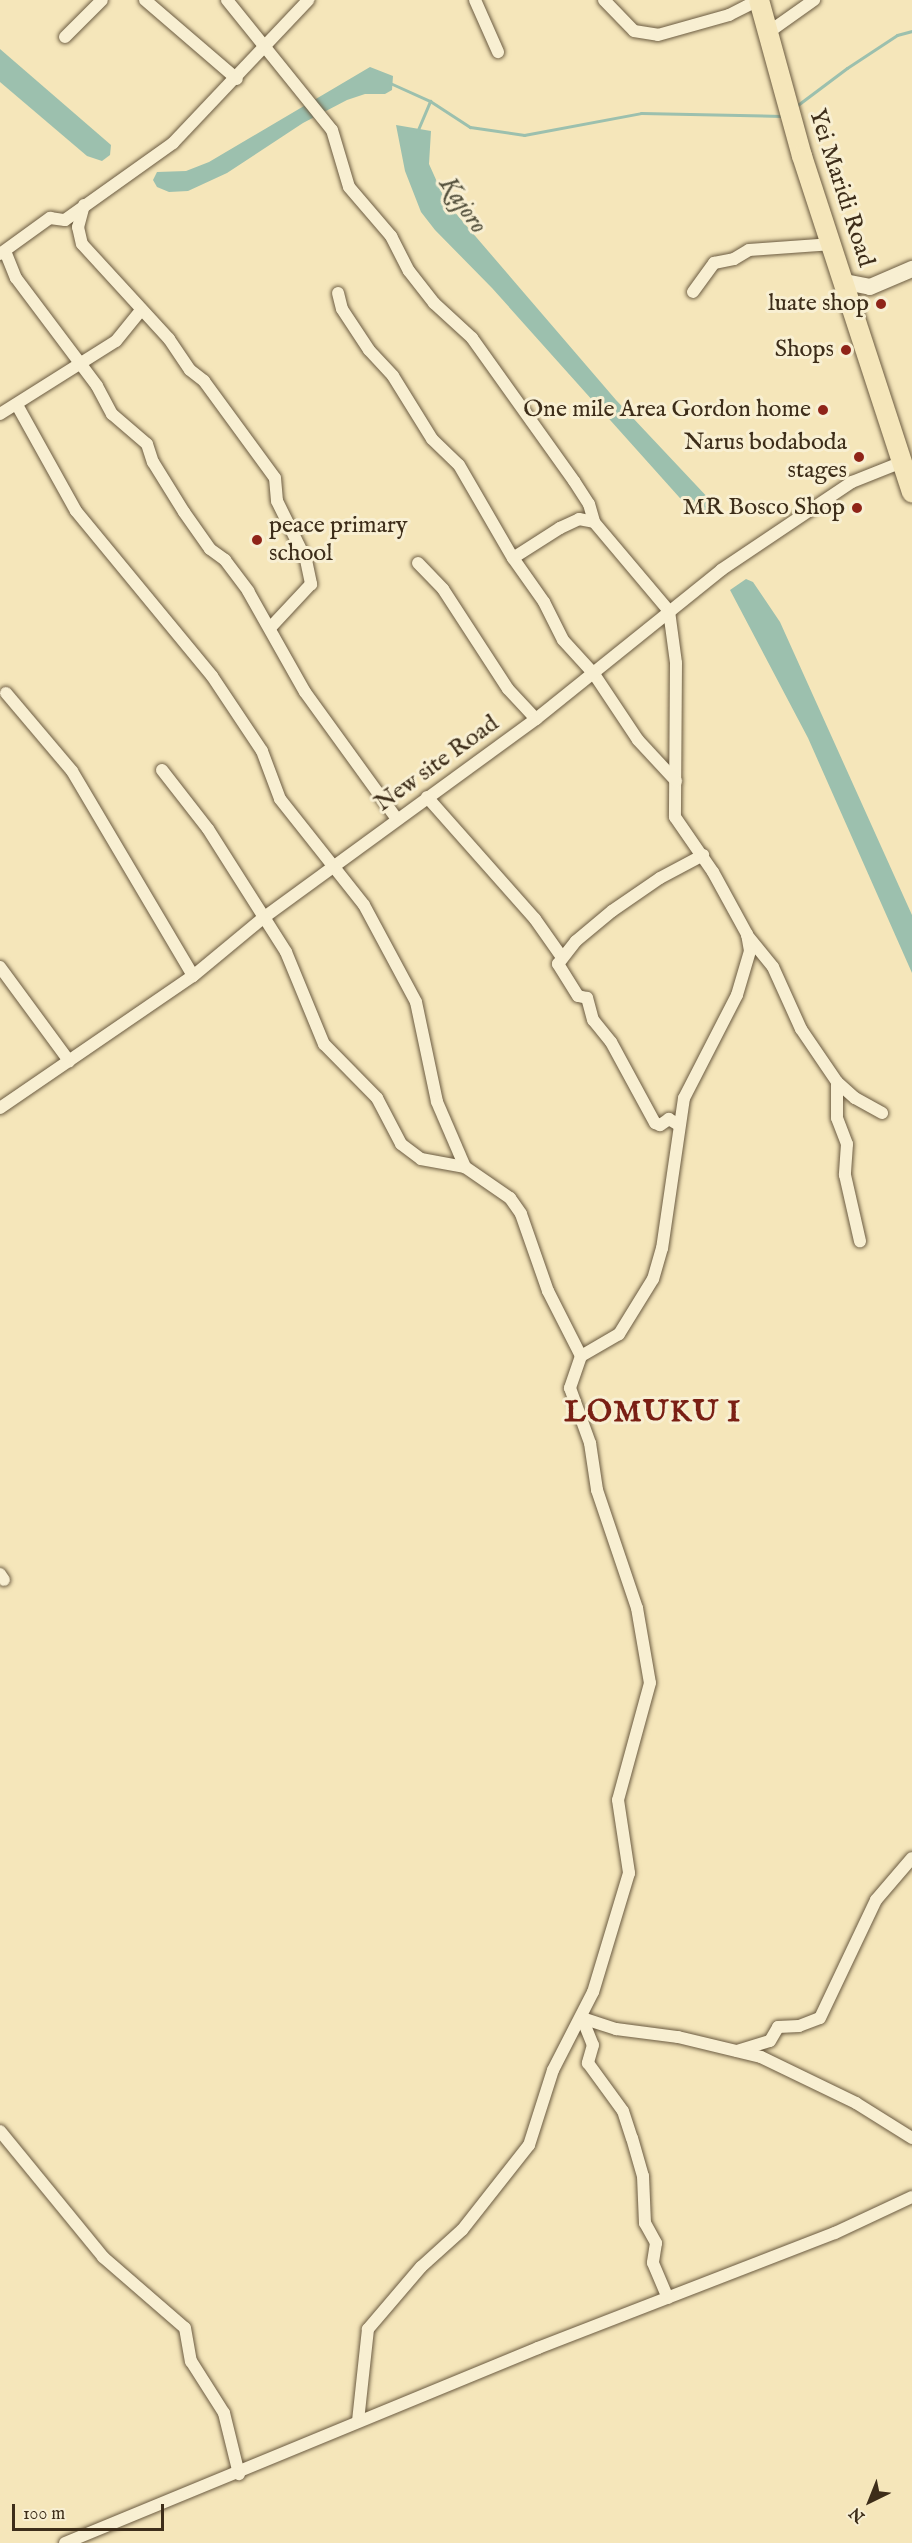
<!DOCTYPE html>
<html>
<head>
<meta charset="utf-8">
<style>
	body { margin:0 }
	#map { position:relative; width:912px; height:2543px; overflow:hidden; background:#f5e6ba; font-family:"IM FELL English",serif }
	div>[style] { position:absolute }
	.water>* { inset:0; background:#9cc0ae }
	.stream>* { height:3px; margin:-1.5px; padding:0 1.5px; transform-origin:1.5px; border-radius:1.5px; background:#9cc0ae }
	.roads { filter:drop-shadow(0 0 2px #6b5b41) drop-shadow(0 0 2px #6b5b41) }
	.street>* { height:12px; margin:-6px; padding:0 6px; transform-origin:6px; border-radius:6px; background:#f8efd2 }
	.secondary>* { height:16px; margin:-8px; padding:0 8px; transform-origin:8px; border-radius:8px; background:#f8efd2 }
	.primary>* { height:20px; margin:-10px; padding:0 10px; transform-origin:10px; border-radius:10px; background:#f5e6ba }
	.dots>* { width:16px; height:16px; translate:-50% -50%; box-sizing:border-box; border:3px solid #f8efd2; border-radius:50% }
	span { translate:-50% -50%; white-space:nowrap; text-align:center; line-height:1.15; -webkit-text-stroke:6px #f8efd2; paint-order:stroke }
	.street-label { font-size:24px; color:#3d2d19 }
	.poi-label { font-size:24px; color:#3d2d19 }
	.right { translate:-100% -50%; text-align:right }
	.left { translate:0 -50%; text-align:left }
	.water-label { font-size:26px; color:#55523e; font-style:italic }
	.district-label { font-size:30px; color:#7a1f14; font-weight:700; letter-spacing:1.5px }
	.north { position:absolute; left:840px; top:2471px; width:60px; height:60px; -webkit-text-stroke:4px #f8efd2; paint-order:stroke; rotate:223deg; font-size:16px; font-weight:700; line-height:24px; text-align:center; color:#3d2d19 }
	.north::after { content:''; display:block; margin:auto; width:21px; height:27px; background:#3d2d19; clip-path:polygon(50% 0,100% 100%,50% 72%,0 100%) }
	.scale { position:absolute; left:12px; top:2504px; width:152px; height:27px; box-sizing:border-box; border:3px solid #3d2d19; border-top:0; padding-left:8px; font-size:18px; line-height:21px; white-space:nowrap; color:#3d2d19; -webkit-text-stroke:4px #f8efd2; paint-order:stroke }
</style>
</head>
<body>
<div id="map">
	<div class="water">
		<div style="clip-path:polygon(0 49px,111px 145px,110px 155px,102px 161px,87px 156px,0 82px)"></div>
		<div style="clip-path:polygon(370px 67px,393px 76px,392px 90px,385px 94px,365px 94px,347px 100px,303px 123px,227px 173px,188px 191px,169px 192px,157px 187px,153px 180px,157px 172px,186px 171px,209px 162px)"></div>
		<div style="clip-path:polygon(396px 125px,431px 131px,429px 164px,446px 202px,616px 400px,711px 501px,708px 515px,696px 516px,492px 288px,435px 230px,421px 212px,405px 171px)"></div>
		<div style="clip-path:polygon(746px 579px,753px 582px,780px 622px,912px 915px,912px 973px,808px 738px,730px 590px)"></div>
	</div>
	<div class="stream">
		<div style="left:390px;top:83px;width:44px;rotate:24.2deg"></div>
		<div style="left:430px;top:101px;width:48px;rotate:33deg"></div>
		<div style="left:470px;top:127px;width:55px;rotate:8.4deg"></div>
		<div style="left:524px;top:135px;width:119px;rotate:-10.6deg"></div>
		<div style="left:641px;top:113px;width:141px;rotate:1.2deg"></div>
		<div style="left:795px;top:107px;width:65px;rotate:-36.9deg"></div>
		<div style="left:847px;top:68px;width:60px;rotate:-33.4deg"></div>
		<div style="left:897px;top:35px;width:16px;rotate:-15deg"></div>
		<div style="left:417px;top:132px;width:34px;rotate:-67deg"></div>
	</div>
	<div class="roads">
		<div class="street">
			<div style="left:145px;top:0;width:121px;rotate:40.7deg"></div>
			<div style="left:227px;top:0;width:167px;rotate:51.1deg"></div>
			<div style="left:332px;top:130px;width:59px;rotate:73.4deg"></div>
			<div style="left:349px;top:187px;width:65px;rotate:49.4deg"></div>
			<div style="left:391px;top:236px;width:39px;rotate:63deg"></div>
			<div style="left:409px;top:271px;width:41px;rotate:52deg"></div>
			<div style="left:434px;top:303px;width:52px;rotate:42.6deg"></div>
			<div style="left:472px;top:338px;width:176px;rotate:54.5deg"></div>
			<div style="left:574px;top:481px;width:27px;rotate:57deg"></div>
			<div style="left:589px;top:504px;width:19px;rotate:74deg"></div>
			<div style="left:594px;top:522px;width:116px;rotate:49.9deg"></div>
			<div style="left:669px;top:611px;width:52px;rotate:82.3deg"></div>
			<div style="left:676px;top:663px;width:154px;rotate:90.4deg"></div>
			<div style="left:675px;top:817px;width:67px;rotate:55.4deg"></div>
			<div style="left:713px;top:872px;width:71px;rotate:61.3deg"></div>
			<div style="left:747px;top:934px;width:17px;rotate:80deg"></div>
			<div style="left:750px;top:951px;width:46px;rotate:106.5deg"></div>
			<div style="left:737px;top:995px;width:116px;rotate:117.2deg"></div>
			<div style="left:684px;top:1098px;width:152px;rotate:98.3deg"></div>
			<div style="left:662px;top:1248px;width:32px;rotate:106deg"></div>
			<div style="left:653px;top:1279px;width:65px;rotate:121.7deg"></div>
			<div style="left:619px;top:1334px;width:44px;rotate:149.9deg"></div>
			<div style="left:581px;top:1356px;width:34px;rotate:109deg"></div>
			<div style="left:570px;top:1388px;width:59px;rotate:70deg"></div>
			<div style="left:590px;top:1443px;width:48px;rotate:81.5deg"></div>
			<div style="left:597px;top:1490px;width:125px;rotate:71.3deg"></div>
			<div style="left:637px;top:1608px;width:76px;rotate:80.2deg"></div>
			<div style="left:650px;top:1683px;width:121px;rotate:105.3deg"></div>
			<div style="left:618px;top:1800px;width:74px;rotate:81.4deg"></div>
			<div style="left:629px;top:1873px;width:124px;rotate:106.8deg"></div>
			<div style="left:593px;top:1992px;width:88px;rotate:117.1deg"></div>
			<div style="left:553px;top:2070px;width:79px;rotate:107.7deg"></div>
			<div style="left:529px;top:2145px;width:108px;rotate:128.2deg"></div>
			<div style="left:462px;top:2230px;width:55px;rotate:137.9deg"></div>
			<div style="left:421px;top:2267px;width:82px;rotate:130.5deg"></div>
			<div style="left:368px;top:2329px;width:93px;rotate:96.2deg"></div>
			<div style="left:475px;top:0;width:57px;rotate:66.1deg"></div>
			<div style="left:604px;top:0;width:43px;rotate:45.9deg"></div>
			<div style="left:634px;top:31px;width:24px;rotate:9deg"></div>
			<div style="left:658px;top:35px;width:74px;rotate:-15.7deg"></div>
			<div style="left:729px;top:15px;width:34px;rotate:-27deg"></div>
			<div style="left:766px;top:34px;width:59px;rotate:-35.3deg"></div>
			<div style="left:65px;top:37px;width:52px;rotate:-45deg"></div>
			<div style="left:84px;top:205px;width:23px;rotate:105deg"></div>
			<div style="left:78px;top:227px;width:17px;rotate:77deg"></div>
			<div style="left:82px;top:244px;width:129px;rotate:47.5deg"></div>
			<div style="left:169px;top:339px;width:37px;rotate:56deg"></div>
			<div style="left:190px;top:370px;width:18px;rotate:38deg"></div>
			<div style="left:204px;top:381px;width:120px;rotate:53.8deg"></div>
			<div style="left:275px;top:478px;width:23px;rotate:85deg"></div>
			<div style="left:277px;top:501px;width:66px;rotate:63.8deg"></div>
			<div style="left:306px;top:560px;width:25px;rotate:78deg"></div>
			<div style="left:311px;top:584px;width:60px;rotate:133deg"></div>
			<div style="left:5px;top:251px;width:29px;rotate:68deg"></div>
			<div style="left:16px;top:278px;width:135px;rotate:53.1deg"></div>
			<div style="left:97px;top:386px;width:32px;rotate:62deg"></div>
			<div style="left:112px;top:414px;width:46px;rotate:40.6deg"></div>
			<div style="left:147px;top:444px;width:19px;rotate:72deg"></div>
			<div style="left:153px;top:462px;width:59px;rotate:58.2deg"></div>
			<div style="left:184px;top:512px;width:45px;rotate:54.9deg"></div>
			<div style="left:210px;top:549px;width:19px;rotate:36deg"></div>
			<div style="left:225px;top:560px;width:39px;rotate:53deg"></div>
			<div style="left:248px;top:591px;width:116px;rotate:60.6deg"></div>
			<div style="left:305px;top:692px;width:157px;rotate:54.1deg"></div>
			<div style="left:0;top:254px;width:62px;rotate:-35.8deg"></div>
			<div style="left:50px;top:218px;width:15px;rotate:8deg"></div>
			<div style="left:65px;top:220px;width:133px;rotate:-35.5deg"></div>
			<div style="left:173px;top:143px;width:197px;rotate:-46.6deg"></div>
			<div style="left:693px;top:292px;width:36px;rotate:-54deg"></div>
			<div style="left:714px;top:263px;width:20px;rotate:-11deg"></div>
			<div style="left:734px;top:259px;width:17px;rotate:-31deg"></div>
			<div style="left:749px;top:250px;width:84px;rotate:-4.1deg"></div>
			<div style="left:338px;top:293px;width:16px;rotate:76deg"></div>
			<div style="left:342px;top:309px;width:49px;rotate:56.6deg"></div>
			<div style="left:369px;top:350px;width:35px;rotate:47deg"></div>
			<div style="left:393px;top:376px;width:74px;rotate:58.2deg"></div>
			<div style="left:432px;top:439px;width:37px;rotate:44deg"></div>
			<div style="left:459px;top:465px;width:108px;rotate:59.9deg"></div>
			<div style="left:513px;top:558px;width:54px;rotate:54.8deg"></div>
			<div style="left:544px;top:602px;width:42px;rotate:63.4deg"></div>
			<div style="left:563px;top:640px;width:46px;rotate:47.6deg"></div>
			<div style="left:594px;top:674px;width:79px;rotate:56.3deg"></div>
			<div style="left:638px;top:740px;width:56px;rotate:47.2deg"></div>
			<div style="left:17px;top:405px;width:121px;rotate:60.9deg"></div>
			<div style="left:76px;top:511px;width:214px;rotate:50.5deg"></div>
			<div style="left:212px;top:676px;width:90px;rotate:56.3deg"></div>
			<div style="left:262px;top:751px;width:51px;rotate:69.4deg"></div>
			<div style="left:280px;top:799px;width:135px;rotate:51.6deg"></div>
			<div style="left:364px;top:905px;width:110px;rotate:61.8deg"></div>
			<div style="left:416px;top:1002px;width:102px;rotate:78.1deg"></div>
			<div style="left:437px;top:1102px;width:71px;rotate:66.7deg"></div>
			<div style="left:0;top:414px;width:137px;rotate:-32.2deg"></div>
			<div style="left:116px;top:341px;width:40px;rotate:-51deg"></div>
			<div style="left:513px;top:558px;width:56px;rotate:-32.6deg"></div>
			<div style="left:560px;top:528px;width:21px;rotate:-25deg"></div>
			<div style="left:579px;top:519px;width:15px;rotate:11deg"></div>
			<div style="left:418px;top:563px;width:36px;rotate:46deg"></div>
			<div style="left:443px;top:589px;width:119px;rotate:57deg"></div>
			<div style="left:508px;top:689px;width:41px;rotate:47deg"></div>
			<div style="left:6px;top:693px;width:102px;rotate:49.8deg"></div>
			<div style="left:72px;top:771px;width:238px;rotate:59.4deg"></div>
			<div style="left:162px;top:770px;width:75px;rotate:52.1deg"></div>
			<div style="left:208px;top:829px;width:146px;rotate:57.6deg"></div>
			<div style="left:286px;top:952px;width:100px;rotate:67.6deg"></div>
			<div style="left:324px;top:1044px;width:76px;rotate:45.5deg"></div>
			<div style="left:377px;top:1098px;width:52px;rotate:62.4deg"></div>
			<div style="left:401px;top:1144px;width:25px;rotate:37deg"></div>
			<div style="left:421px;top:1159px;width:45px;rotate:10.3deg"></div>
			<div style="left:465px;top:1167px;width:55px;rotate:34.6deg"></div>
			<div style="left:510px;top:1198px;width:19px;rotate:55deg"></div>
			<div style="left:521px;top:1214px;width:82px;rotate:70.7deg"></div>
			<div style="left:548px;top:1291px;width:73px;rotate:63.1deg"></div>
			<div style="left:427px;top:797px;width:163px;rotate:48.5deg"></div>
			<div style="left:535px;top:919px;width:45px;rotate:54.9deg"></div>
			<div style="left:747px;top:935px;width:41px;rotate:50.9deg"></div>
			<div style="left:773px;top:967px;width:68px;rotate:65.7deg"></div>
			<div style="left:801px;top:1029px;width:64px;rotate:55.8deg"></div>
			<div style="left:837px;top:1082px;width:36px;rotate:90deg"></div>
			<div style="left:837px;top:1118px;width:28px;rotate:69deg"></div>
			<div style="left:847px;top:1144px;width:31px;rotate:94deg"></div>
			<div style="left:845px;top:1175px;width:68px;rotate:77.2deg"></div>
			<div style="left:0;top:967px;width:117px;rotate:53.7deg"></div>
			<div style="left:837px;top:1082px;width:24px;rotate:42deg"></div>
			<div style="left:855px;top:1098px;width:31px;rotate:29deg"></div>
			<div style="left:0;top:1108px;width:234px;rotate:-34.4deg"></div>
			<div style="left:193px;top:976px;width:91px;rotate:-39.6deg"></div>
			<div style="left:263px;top:918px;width:338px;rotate:-36.1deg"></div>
			<div style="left:536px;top:719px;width:238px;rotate:-38.8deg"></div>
			<div style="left:721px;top:570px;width:158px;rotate:-33.9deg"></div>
			<div style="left:852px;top:482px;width:54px;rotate:-21.8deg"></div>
			<div style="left:679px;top:1125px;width:12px;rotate:-149deg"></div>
			<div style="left:669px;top:1119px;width:11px;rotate:146deg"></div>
			<div style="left:660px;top:1125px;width:5px;rotate:-158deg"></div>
			<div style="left:655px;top:1123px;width:92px;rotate:-118.5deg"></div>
			<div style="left:611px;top:1042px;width:28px;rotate:-129deg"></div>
			<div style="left:593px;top:1020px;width:23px;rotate:-105deg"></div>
			<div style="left:587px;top:998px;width:9px;rotate:-167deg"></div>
			<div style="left:578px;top:996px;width:38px;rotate:-122deg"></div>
			<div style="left:558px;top:964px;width:29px;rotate:-52deg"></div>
			<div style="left:576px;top:941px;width:47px;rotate:-39.8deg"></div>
			<div style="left:612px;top:911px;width:58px;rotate:-34.5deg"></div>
			<div style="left:660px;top:878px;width:49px;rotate:-28.1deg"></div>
			<div style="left:0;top:1574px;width:7px;rotate:56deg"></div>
			<div style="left:582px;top:2018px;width:36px;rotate:18deg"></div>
			<div style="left:616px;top:2029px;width:63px;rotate:7.4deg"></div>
			<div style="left:678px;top:2037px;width:85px;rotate:13.5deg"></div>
			<div style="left:761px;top:2057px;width:106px;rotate:25.8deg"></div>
			<div style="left:856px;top:2103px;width:66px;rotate:32deg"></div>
			<div style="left:582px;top:2018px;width:29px;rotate:68deg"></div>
			<div style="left:593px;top:2045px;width:19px;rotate:106deg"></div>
			<div style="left:588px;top:2063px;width:59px;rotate:53.9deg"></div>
			<div style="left:623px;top:2111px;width:28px;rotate:72deg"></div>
			<div style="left:632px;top:2138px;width:40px;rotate:74deg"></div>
			<div style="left:643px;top:2176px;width:47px;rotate:87.6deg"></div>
			<div style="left:645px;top:2223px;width:23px;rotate:61deg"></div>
			<div style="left:656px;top:2243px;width:20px;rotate:99deg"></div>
			<div style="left:653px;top:2263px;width:38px;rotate:67deg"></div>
			<div style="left:737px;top:2051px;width:34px;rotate:-17deg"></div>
			<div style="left:770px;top:2041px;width:16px;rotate:-60deg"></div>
			<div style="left:778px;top:2027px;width:21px;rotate:-3deg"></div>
			<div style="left:799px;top:2026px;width:22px;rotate:-21deg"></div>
			<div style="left:820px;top:2018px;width:131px;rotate:-64.6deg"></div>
			<div style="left:876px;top:1900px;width:55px;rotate:-49.4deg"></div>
			<div style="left:0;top:2131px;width:163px;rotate:50.7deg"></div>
			<div style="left:103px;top:2257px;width:108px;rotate:40.9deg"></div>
			<div style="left:185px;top:2328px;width:34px;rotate:80deg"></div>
			<div style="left:191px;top:2361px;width:62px;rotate:57.6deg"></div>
			<div style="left:224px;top:2413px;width:63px;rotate:76.2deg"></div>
			<div style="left:65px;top:2543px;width:512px;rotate:-22.4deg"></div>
			<div style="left:538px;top:2348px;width:318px;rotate:-21.2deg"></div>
			<div style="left:835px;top:2233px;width:85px;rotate:-25.1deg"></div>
		</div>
		<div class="secondary">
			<div style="left:845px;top:282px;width:25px;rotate:11deg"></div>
			<div style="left:870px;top:287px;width:46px;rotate:-23.2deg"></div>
		</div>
		<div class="primary">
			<div style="left:759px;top:0;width:162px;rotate:74.6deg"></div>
			<div style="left:802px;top:156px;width:354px;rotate:71.9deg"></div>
		</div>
	</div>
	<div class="dots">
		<div style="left:881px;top:304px;background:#8f2418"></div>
		<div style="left:846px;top:350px;background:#8f2418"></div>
		<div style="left:823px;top:410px;background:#8f2418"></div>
		<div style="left:859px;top:457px;background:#8f2418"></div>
		<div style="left:857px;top:508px;background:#8f2418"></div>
		<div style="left:257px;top:540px;background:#8f2418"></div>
	</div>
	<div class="street-label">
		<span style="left:841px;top:188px;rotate:72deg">Yei Maridi Road</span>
		<span style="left:437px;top:764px;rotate:-36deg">New site Road</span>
	</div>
	<div class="poi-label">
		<span class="right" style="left:869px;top:304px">luate shop</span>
		<span class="right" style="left:834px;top:350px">Shops</span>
		<span class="right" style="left:811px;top:410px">One mile Area Gordon home</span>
		<span class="right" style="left:847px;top:457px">Narus bodaboda<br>stages</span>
		<span class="right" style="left:845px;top:508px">MR Bosco Shop</span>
		<span class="left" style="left:269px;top:540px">peace primary<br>school</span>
	</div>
	<div class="water-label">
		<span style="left:463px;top:205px;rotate:55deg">Kajoro</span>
	</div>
	<div class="district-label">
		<span style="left:653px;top:1413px">LOMUKU I</span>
	</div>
	<div class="north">N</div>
	<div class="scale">100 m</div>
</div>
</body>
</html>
